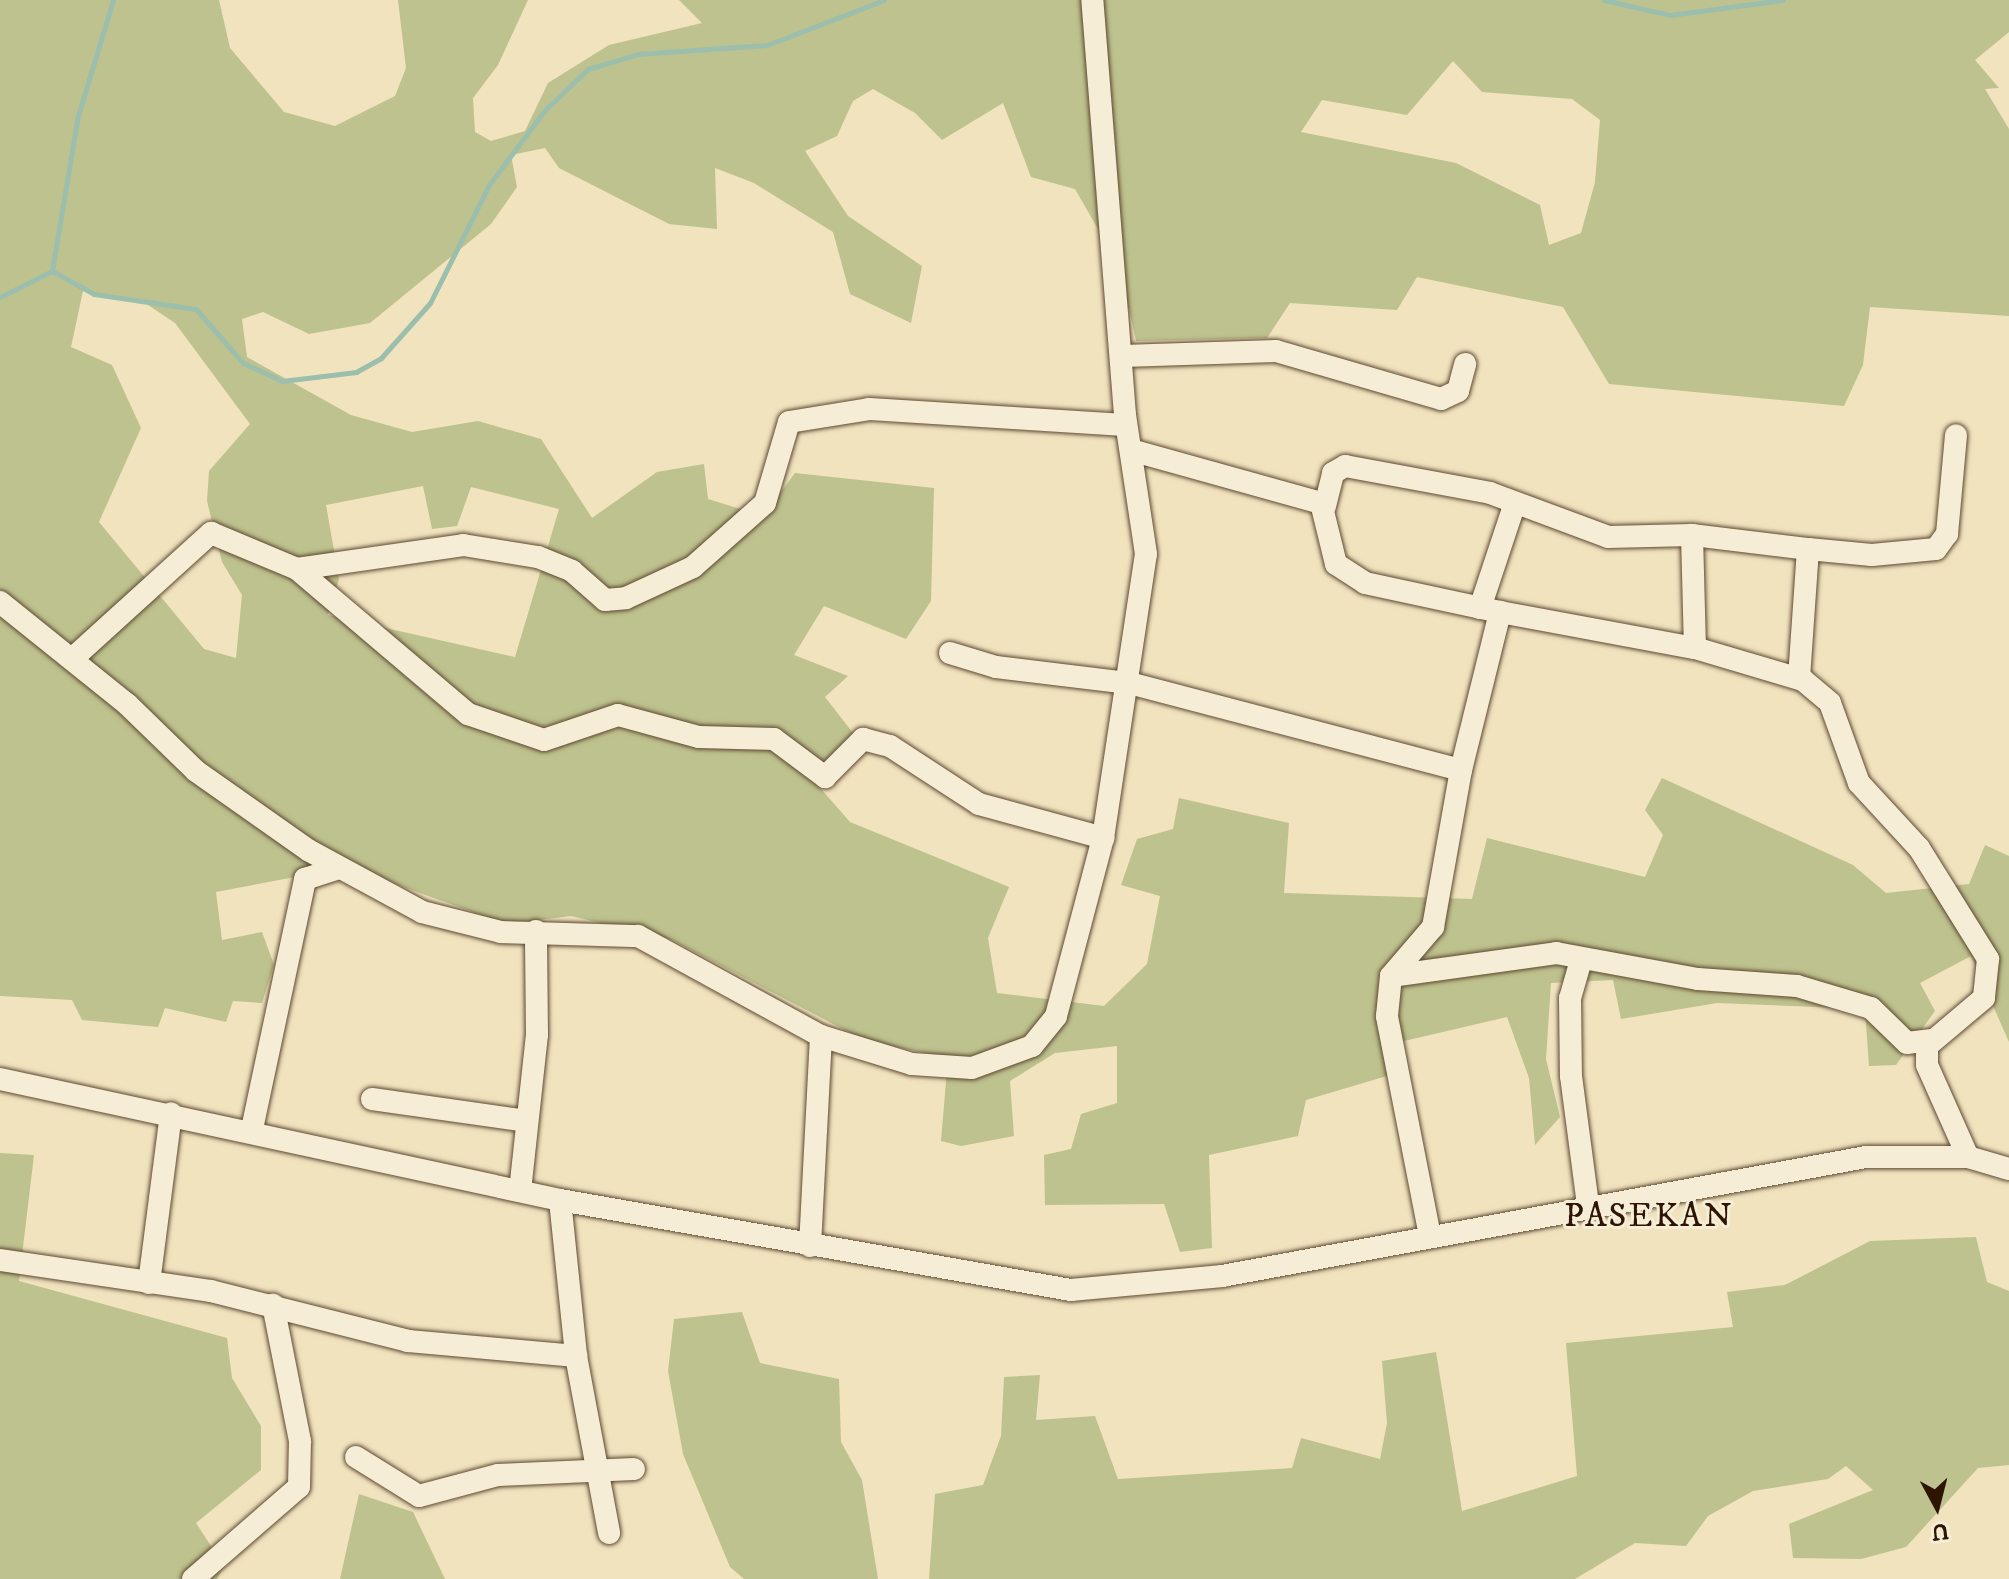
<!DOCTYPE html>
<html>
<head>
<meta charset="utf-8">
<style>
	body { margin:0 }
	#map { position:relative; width:2009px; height:1579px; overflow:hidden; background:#f0e3be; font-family:"IM FELL DW Pica",serif }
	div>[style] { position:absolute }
	.green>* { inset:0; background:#bec28e }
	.stream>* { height:5px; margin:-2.5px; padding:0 2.5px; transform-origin:2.5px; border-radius:2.5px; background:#9bbfac }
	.roads { filter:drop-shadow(0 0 2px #5e4832) drop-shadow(0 0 2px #5e4832) }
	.minor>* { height:22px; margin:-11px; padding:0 11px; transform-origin:11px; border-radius:11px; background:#f5edd5 }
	span { translate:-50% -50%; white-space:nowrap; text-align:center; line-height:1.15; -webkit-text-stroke:6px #f5edd5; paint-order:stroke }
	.quarter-label { font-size:34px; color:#2e1503; letter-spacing:2px }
	.north { position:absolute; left:1897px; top:1467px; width:80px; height:80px; -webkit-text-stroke:6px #f5edd5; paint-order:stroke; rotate:173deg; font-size:22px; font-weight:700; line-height:32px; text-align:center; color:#2e1503 }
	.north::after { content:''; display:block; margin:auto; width:28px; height:36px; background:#2e1503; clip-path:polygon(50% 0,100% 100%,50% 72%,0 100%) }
</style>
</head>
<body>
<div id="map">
	<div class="green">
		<div style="clip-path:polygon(evenodd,0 0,219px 0,230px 48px,284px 112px,335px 126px,395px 96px,406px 68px,398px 0,528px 0,498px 65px,473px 98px,475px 132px,491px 141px,525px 131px,548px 83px,609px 45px,702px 23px,679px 0,2009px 0,2009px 32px,1975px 60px,1999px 88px,1985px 89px,2009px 129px,2009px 316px,1870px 307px,1863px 365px,1844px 406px,1609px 384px,1563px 307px,1417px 277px,1397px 310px,1290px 303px,1267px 338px,1136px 341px,1129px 308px,1108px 297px,1098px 229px,1075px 189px,1031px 177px,1003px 103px,942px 140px,915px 113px,873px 89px,853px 101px,837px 136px,805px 151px,848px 216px,922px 266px,911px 323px,850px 294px,833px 232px,754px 183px,715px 168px,717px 229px,669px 224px,559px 168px,545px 148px,511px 155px,517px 187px,491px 224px,370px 323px,309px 334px,263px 312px,242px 319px,247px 357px,351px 415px,412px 432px,478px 421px,541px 439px,592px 518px,657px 472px,704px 464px,708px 499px,763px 516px,795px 473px,934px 488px,931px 601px,906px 639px,824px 606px,794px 655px,848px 676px,825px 697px,853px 733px,815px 782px,850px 822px,1009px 887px,988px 938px,997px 993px,1104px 1006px,1147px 964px,1160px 896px,1121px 885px,1137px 839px,1173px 829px,1179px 798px,1289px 823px,1284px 893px,1472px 899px,1487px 838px,1645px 877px,1663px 835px,1645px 810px,1662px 778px,1853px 865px,1886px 893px,1969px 884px,1985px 845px,2009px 856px,2009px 1042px,1971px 956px,1920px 983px,1935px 1011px,1896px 1065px,1869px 1066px,1865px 1009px,1717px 1003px,1621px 1019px,1613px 980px,1551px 983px,1546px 1059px,1560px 1117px,1535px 1145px,1529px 1078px,1507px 1017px,1387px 1045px,1390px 1075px,1306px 1100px,1298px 1136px,1209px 1155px,1212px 1248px,1180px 1252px,1164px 1204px,1045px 1205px,1044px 1155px,1071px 1149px,1081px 1114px,1117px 1103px,1117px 1046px,1055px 1053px,1010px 1081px,1014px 1136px,961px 1146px,941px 1141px,948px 1058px,864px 1040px,672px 940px,571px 916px,506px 924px,348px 867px,216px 892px,222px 940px,262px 932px,274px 965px,262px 1003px,233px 1001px,226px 1022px,165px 1008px,158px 1027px,82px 1020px,72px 1000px,0 996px,0 0,1453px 61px,1482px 92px,1572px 99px,1600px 120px,1595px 182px,1581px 233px,1549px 245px,1540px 205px,1456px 163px,1301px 132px,1322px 100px,1407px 115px,1453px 61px,0 0,83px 291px,145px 303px,175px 323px,250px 424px,209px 471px,207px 501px,222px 562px,242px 595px,236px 658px,204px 649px,99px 522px,141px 428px,112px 365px,71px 347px,83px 291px,0 0,423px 486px,432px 529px,457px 526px,471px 487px,559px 509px,515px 657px,328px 615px,339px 579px,326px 505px,423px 486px)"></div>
		<div style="clip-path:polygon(0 1153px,34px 1155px,19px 1281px,227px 1338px,232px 1378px,261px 1426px,261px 1470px,196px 1523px,224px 1566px,217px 1579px,0 1579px)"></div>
		<div style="clip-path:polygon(1976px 1237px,1987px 1282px,2009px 1291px,2009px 1465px,1978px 1468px,1906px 1547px,1861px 1559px,1793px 1558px,1789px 1524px,1873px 1490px,1846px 1466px,1828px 1479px,1753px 1491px,1708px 1516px,1686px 1546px,1635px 1543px,1575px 1579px,929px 1579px,935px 1494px,983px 1485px,1001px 1436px,1004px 1377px,1040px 1375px,1036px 1420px,1095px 1416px,1118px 1479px,1292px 1468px,1301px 1438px,1380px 1459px,1387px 1423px,1382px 1361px,1436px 1352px,1462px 1511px,1577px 1476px,1566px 1343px,1733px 1327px,1727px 1292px,1785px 1285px,1870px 1241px)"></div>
		<div style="clip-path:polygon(742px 1312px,760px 1363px,839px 1379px,841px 1442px,862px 1480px,878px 1579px,744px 1579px,730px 1567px,683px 1454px,668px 1371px,674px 1319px)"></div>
		<div style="clip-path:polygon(359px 1494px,413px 1512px,445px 1579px,340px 1579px)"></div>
	</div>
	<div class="stream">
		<div style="left:1604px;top:0;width:68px;rotate:12.8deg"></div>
		<div style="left:1670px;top:15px;width:114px;rotate:-7.6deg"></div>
		<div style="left:52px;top:271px;width:48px;rotate:28.7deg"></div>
		<div style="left:94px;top:294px;width:103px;rotate:8.4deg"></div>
		<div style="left:196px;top:309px;width:72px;rotate:49deg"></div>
		<div style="left:243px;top:363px;width:43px;rotate:24.8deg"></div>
		<div style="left:282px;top:381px;width:75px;rotate:-6.9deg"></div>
		<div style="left:356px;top:372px;width:29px;rotate:-29deg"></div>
		<div style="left:381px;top:358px;width:74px;rotate:-48.3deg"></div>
		<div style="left:430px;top:303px;width:132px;rotate:-63.4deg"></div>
		<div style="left:489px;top:185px;width:94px;rotate:-53.3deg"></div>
		<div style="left:545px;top:110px;width:59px;rotate:-43.6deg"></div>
		<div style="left:588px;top:69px;width:52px;rotate:-16.7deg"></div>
		<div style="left:638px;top:54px;width:129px;rotate:-4deg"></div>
		<div style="left:767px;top:45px;width:125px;rotate:-21deg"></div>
		<div style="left:0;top:297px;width:58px;rotate:-26.6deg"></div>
		<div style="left:52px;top:271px;width:157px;rotate:-80.5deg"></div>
		<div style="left:78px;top:116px;width:121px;rotate:-73.2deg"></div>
	</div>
	<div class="roads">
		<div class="minor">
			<div style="left:1123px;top:356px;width:153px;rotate:-1.9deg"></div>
			<div style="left:1276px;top:351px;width:172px;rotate:16.2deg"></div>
			<div style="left:1441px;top:399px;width:19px;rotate:-25deg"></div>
			<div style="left:1458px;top:391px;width:28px;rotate:-75deg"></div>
			<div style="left:1131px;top:450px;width:197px;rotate:15.6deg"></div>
			<div style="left:1321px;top:503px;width:63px;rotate:76.2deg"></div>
			<div style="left:1336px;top:564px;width:35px;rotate:33deg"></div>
			<div style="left:1365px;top:583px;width:138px;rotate:12.1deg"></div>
			<div style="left:1325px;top:506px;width:34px;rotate:-76deg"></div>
			<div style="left:1333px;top:473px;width:14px;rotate:-30deg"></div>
			<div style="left:1345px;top:466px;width:147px;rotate:10.5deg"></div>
			<div style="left:1490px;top:493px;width:126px;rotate:20.4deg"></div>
			<div style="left:1608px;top:537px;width:84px;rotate:-1.4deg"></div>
			<div style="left:1692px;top:535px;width:117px;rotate:6.9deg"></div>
			<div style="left:1808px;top:549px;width:129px;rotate:94deg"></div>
			<div style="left:1692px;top:535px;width:113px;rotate:88.5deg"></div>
			<div style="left:1808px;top:549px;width:64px;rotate:5.4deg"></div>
			<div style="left:1872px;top:555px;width:64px;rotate:-5.4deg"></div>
			<div style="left:1936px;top:549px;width:19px;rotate:-54deg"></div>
			<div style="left:1947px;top:534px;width:99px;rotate:-84.8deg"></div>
			<div style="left:297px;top:569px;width:224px;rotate:40.3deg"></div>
			<div style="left:468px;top:714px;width:80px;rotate:18.9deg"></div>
			<div style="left:544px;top:740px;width:78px;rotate:-18.7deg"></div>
			<div style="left:618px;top:715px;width:84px;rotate:15.2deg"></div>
			<div style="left:699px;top:737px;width:75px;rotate:1.5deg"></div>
			<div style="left:774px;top:739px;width:64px;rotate:36.7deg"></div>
			<div style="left:825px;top:777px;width:54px;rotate:-45deg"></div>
			<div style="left:863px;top:739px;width:28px;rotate:15deg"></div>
			<div style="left:890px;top:746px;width:106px;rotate:33.1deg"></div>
			<div style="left:979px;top:804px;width:129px;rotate:15.3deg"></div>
			<div style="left:0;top:602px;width:163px;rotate:38.8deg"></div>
			<div style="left:127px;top:704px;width:96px;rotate:44.2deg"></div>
			<div style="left:196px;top:771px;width:137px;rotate:35.2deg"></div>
			<div style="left:308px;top:850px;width:130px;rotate:28.5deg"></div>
			<div style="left:422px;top:912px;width:81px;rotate:14.2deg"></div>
			<div style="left:501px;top:932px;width:137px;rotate:1.7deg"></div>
			<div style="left:638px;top:936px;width:209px;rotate:28.7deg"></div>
			<div style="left:821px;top:1036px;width:95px;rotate:17.1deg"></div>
			<div style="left:912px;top:1064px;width:60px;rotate:3.8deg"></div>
			<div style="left:972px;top:1068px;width:64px;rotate:-20.1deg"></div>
			<div style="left:1032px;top:1046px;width:38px;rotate:-51deg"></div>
			<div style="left:1056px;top:1016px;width:184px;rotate:-75.2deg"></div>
			<div style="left:1103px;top:838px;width:287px;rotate:-81.4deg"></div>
			<div style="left:1146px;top:554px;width:141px;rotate:-98.6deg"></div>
			<div style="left:1125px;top:415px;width:416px;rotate:-94.5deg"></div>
			<div style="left:1480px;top:608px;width:108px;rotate:-71.6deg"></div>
			<div style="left:950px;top:653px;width:48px;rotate:16.9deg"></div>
			<div style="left:996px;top:667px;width:134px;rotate:6.9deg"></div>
			<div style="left:1129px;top:683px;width:343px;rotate:14.7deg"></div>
			<div style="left:1461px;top:770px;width:163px;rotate:-76.1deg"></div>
			<div style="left:1500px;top:612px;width:198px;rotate:10.5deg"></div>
			<div style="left:1695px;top:648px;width:113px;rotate:16.5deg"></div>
			<div style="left:1803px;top:680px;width:35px;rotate:40deg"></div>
			<div style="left:1830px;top:703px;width:85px;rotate:70.1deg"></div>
			<div style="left:1859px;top:783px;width:88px;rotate:47.3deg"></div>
			<div style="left:1919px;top:848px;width:131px;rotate:58.1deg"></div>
			<div style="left:1988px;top:959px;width:39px;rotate:96deg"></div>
			<div style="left:1984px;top:998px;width:75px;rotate:139.9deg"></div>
			<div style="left:1927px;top:1046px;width:19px;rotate:90deg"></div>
			<div style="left:1927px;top:1065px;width:101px;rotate:66deg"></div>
			<div style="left:72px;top:659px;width:188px;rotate:-42.2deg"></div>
			<div style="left:211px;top:533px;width:93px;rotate:22.7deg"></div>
			<div style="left:297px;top:569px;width:168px;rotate:-8.2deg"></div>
			<div style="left:463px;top:545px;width:76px;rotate:9.1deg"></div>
			<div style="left:538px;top:557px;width:37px;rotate:22deg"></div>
			<div style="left:572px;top:571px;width:44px;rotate:41.3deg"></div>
			<div style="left:605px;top:600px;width:21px;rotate:-5deg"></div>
			<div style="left:626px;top:598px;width:74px;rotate:-24.8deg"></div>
			<div style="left:693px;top:567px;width:96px;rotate:-41.6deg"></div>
			<div style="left:765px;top:503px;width:84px;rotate:-73.5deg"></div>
			<div style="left:789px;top:422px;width:81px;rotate:-9.2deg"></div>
			<div style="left:869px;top:409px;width:257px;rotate:3.6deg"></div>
			<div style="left:1581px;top:960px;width:40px;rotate:106deg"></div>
			<div style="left:1570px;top:998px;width:78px;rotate:89.3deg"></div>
			<div style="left:1571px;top:1076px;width:131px;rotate:82.5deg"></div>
			<div style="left:1391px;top:976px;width:167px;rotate:-7.9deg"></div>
			<div style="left:1556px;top:953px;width:144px;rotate:10.4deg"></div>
			<div style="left:1698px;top:979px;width:99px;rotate:4deg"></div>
			<div style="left:1797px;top:986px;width:77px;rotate:16.6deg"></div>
			<div style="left:1871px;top:1008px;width:50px;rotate:44.2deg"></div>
			<div style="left:1907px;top:1043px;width:23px;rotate:-7deg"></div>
			<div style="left:0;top:1079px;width:573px;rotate:12.19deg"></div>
			<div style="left:560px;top:1200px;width:519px;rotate:9.99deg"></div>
			<div style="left:1071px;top:1290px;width:152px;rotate:-5.3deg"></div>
			<div style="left:1222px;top:1276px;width:655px;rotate:-10.47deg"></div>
			<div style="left:1866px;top:1157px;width:102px"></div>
			<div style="left:1968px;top:1157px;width:43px;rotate:16.3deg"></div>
			<div style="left:372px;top:1099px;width:156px;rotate:8.1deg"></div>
			<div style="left:252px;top:1129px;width:256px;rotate:-78deg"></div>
			<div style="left:305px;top:879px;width:35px;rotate:-18deg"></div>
			<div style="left:520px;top:1191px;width:157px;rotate:-83.8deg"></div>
			<div style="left:537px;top:1035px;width:104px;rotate:-90.6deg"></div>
			<div style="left:560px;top:1200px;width:157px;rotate:84.1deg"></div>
			<div style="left:576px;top:1356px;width:180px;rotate:79.4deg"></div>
			<div style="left:1430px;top:1236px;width:224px;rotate:-101.1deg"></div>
			<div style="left:1387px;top:1016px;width:40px;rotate:-84.3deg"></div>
			<div style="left:1391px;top:976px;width:65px;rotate:-49.4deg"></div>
			<div style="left:1433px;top:927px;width:159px;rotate:-79.9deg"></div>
			<div style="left:810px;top:1246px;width:210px;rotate:-87deg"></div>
			<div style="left:0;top:1260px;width:213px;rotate:8.4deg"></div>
			<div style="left:211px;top:1291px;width:203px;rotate:14.2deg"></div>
			<div style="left:408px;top:1341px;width:169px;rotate:5.1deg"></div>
			<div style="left:149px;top:1283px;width:171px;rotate:-82.6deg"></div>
			<div style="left:356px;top:1457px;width:74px;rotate:31.8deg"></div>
			<div style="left:419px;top:1496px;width:82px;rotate:-14.9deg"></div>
			<div style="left:498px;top:1475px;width:136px;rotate:-2.5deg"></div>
			<div style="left:193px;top:1579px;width:140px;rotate:-41deg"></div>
			<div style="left:299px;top:1487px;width:46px;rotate:-88.8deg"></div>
			<div style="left:300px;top:1441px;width:139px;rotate:-101.2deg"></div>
		</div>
	</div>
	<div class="quarter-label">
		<span style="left:1649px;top:1217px">PASEKAN</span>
	</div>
	<div class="north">U</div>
</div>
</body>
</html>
